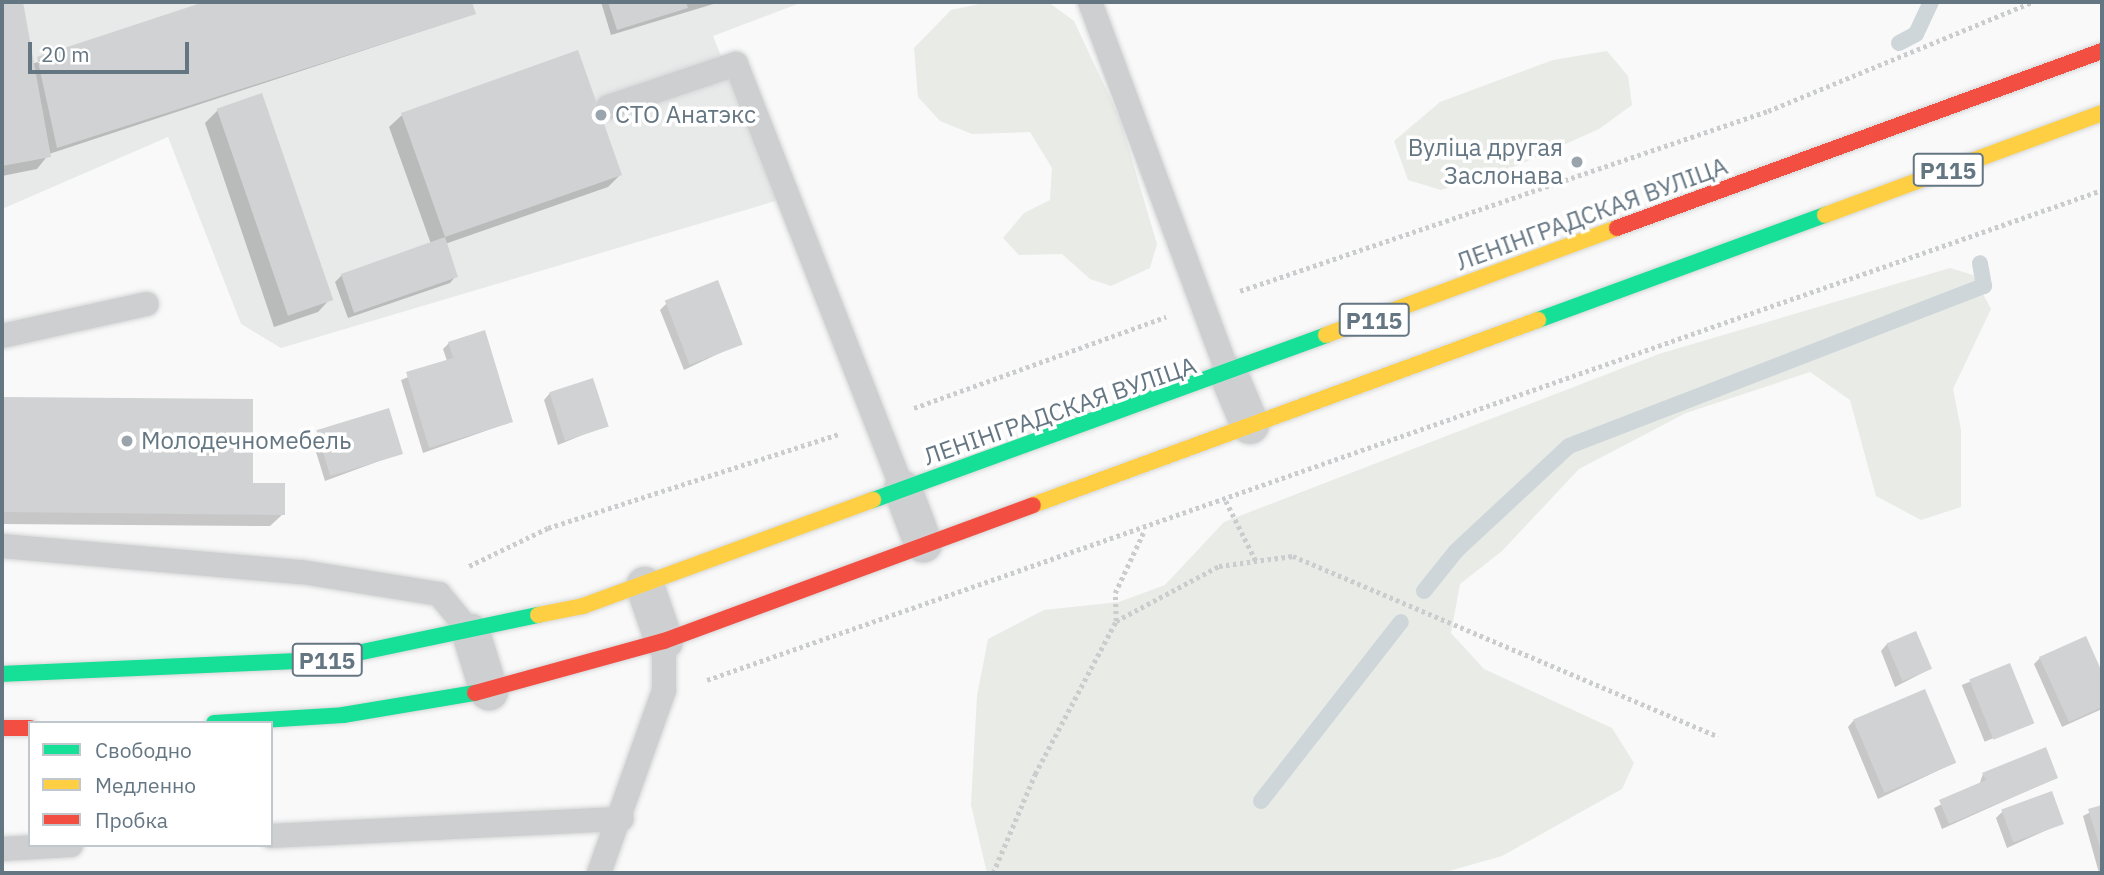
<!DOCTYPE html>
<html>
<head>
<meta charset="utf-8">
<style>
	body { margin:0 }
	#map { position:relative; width:2104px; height:875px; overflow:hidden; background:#f9f9f9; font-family:"IBM Plex Sans",sans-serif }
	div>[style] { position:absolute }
	.built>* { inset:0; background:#e8e9e9 }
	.green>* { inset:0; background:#e8ebe6 }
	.shadow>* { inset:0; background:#0003; transform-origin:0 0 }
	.stream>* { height:16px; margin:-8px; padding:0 8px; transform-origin:8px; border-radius:8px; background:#ced6d9 }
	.building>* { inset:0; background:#d0d2d3; transform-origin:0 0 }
	.path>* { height:4.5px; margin-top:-2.25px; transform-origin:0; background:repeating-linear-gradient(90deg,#cbcccd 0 3.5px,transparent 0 7px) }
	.roads { filter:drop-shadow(0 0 2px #d5d6d7) drop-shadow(0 0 2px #d5d6d7) }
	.lane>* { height:24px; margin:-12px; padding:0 12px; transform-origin:12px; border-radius:12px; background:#cecfd0 }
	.street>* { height:38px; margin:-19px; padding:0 19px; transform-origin:19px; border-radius:19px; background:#cecfd0 }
	.fast>* { height:16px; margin:-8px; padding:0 8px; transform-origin:8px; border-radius:8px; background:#16e098 }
	.slow>* { height:16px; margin:-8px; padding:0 8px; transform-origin:8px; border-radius:8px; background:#ffcf43 }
	.jam>* { height:16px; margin:-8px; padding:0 8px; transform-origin:8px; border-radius:8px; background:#f24e42 }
	.dots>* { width:19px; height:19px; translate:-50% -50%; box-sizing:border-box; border:4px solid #fff; border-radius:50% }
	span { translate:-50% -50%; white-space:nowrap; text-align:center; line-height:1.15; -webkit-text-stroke:7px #fff; paint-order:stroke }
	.shield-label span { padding:2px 5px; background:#fff; border:2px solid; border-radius:5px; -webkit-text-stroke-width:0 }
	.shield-label { font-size:23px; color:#657683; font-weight:700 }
	.poi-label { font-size:24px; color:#657683 }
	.left { translate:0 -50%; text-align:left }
	.right { translate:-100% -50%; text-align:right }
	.street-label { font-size:24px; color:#657683 }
	.frame { position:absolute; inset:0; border:4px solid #657683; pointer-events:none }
	.legend { position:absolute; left:28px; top:721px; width:245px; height:126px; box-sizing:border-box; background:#fff; border:2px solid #c1c8cd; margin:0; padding:9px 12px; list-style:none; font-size:21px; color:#657683 }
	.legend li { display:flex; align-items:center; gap:14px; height:35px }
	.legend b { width:35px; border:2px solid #c1c8cd }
	.scale { position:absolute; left:28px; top:42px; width:161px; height:32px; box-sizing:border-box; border:4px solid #657683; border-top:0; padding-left:9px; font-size:21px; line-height:24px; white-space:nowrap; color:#657683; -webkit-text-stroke:5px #fff; paint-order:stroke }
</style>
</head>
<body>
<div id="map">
	<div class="built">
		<div style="clip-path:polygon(2px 2px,803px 2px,713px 36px,779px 200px,281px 348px,241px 324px,168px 137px,2px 209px)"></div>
	</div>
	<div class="green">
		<div style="clip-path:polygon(989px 2px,1048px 2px,1074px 21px,1120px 119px,1157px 244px,1150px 268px,1111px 286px,1090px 279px,1062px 254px,1019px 255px,1003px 238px,1024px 213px,1050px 200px,1052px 168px,1030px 132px,972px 134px,940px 121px,918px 97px,914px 48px,951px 10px)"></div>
		<div style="clip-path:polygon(1607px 51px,1628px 76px,1632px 105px,1599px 129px,1498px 174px,1441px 190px,1408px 180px,1394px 141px,1440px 102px,1553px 60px)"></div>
		<div style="clip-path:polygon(1950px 268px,1973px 275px,1991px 309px,1953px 389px,1961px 430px,1961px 507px,1921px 520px,1876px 496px,1850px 400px,1810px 372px,1686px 413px,1579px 469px,1502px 551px,1460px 584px,1451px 633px,1484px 669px,1612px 728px,1634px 763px,1622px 789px,1502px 856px,1442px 873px,987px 873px,971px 805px,977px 696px,988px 639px,1044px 610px,1119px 602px,1165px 585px,1224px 522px,1659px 354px)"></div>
	</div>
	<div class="shadow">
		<div style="clip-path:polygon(2px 2px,21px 2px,32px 64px,209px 2px,470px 2px,474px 14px,49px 154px,37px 169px,2px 176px)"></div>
		<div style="clip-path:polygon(601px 2px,720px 2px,611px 35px)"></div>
		<div style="clip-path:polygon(218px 110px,330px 299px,318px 312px,274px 327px,205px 123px)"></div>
		<div style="clip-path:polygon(402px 115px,620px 175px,608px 187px,445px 244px,456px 276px,450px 283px,348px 318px,335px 282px,342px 275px,431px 244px,389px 127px)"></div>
		<div style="clip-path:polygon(666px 304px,741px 343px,684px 370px,660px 310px)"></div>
		<div style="clip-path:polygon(449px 343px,511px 422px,423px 453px,401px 380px,447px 361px,443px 349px)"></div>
		<div style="clip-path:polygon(550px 393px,607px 425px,558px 445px,544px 400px)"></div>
		<div style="clip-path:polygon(2px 399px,251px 401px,251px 485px,283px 514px,270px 526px,2px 524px)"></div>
		<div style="clip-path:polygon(318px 433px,401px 453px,325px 481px,312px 439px)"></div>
		<div style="clip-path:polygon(1887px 644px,1930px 669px,1895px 687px,1881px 651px)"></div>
		<div style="clip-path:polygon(2040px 658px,2102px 672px,2102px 709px,2062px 727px,2034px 664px)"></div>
		<div style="left:2009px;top:666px;width:61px;height:51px;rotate:68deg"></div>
		<div style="clip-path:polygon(1854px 720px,1954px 763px,1878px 799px,1848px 727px)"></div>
		<div style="clip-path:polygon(1983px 774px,2056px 778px,1942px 829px,1934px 808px,1979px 785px)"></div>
		<div style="clip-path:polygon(2102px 806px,2102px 872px,2099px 873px,2083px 816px)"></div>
		<div style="clip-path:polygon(2002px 812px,2062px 823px,2007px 848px,1996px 818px)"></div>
	</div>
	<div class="stream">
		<div style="left:1899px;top:43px;width:19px;rotate:-28deg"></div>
		<div style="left:1916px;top:34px;width:35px;rotate:-65deg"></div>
		<div style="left:1424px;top:591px;width:51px;rotate:-51.3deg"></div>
		<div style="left:1456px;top:551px;width:154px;rotate:-42.9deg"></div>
		<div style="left:1569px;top:446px;width:445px;rotate:-21.1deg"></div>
		<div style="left:1984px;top:286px;width:23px;rotate:-100deg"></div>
		<div style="left:1261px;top:801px;width:227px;rotate:-52deg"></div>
	</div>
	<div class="building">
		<div style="clip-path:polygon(2px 2px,23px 2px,51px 157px,2px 166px)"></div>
		<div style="clip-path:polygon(204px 2px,472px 2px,476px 14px,57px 148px,37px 57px)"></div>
		<div style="clip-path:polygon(608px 2px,686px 2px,688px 8px,617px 30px)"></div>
		<div style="clip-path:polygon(578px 50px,622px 175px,445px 237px,458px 277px,354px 313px,341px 274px,445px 237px,401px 113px)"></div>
		<div style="left:262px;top:93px;width:219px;height:48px;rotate:71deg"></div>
		<div style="left:718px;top:280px;width:69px;height:57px;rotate:69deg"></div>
		<div style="clip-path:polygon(485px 330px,513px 422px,429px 448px,406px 372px,453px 358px,448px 342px)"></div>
		<div style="left:593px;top:378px;width:51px;height:46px;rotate:72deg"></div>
		<div style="clip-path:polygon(2px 397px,253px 399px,253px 483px,285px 483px,285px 515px,2px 512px)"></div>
		<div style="left:389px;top:408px;width:48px;height:76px;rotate:73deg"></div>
		<div style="left:1916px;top:631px;width:41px;height:32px;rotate:67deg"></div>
		<div style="clip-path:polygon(2086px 636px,2102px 672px,2102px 707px,2069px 722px,2039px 657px)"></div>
		<div style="left:2010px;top:663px;width:65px;height:44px;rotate:68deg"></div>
		<div style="left:1925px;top:689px;width:80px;height:78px;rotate:67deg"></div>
		<div style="clip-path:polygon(2046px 747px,2058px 778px,1949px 824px,1939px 800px,1986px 780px,1982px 773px)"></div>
		<div style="left:2052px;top:791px;width:35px;height:54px;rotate:70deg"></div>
		<div style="clip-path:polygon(2102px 805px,2102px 854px,2088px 809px)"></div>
	</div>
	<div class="path">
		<div style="left:1240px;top:291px;width:558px;rotate:-18.82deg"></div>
		<div style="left:1768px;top:111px;width:287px;rotate:-22.4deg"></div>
		<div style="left:914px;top:408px;width:268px;rotate:-19.9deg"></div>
		<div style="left:1226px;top:501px;width:67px;rotate:63.4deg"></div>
		<div style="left:469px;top:566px;width:88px;rotate:-25.7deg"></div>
		<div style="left:548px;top:528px;width:306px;rotate:-17.9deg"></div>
		<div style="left:1116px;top:621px;width:117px;rotate:-28.1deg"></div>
		<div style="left:1219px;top:566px;width:75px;rotate:-7.7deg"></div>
		<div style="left:1293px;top:556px;width:462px;rotate:23deg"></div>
		<div style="left:707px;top:680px;width:1479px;rotate:-19.35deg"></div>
		<div style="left:993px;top:873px;width:108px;rotate:-67deg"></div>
		<div style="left:1035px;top:774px;width:173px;rotate:-62.1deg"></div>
		<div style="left:1116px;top:621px;width:28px;rotate:-92deg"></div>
		<div style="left:1115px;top:593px;width:68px;rotate:-64.9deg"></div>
	</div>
	<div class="roads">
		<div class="lane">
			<div style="left:1090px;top:2px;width:398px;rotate:69.6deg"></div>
			<div style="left:608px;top:107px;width:135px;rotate:-18.6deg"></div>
			<div style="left:736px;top:64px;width:458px;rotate:68.6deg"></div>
			<div style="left:2px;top:336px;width:148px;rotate:-12.5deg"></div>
			<div style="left:2px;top:546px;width:301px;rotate:5deg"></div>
			<div style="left:302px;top:572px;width:139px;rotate:9.1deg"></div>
			<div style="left:439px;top:594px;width:50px;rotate:50.6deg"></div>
			<div style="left:271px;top:836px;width:351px;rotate:-2.8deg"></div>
			<div style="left:2px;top:849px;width:69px;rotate:-3.3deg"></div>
			<div style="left:599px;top:873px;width:194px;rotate:-70.4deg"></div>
			<div style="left:664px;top:690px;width:49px;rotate:-90deg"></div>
		</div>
		<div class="street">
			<div style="left:1229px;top:375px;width:54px;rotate:67.2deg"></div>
			<div style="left:903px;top:490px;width:57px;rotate:69.3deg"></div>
			<div style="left:645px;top:586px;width:58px;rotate:70.9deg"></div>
			<div style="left:471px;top:633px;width:61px;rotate:72.8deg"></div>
		</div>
		<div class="fast">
			<div style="left:1538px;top:320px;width:306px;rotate:-20.1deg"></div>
			<div style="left:873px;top:500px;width:482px;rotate:-20deg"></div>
			<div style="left:2px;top:674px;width:322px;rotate:-2.5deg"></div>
			<div style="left:324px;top:660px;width:219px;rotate:-11.9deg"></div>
			<div style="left:214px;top:723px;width:129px;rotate:-3.5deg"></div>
			<div style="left:343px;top:715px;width:134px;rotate:-9.5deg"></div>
		</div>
		<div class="slow">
			<div style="left:1825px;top:215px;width:295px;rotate:-20.2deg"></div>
			<div style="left:1326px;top:335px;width:310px;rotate:-20.2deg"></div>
			<div style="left:1033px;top:505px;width:538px;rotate:-20.12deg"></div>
			<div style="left:538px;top:615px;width:46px;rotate:-11.3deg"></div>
			<div style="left:583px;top:606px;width:309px;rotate:-20.1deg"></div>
		</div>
		<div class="jam">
			<div style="left:1617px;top:228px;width:516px;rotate:-20.05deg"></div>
			<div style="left:475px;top:693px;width:196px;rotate:-15.4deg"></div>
			<div style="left:664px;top:641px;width:393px;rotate:-20.2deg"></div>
			<div style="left:2px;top:728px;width:28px"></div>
		</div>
	</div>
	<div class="dots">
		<div style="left:601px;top:115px;background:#99a4ac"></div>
		<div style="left:1577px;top:162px;background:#99a4ac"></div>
		<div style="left:127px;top:441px;background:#99a4ac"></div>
	</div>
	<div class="shield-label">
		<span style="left:1948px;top:170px">Р115</span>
		<span style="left:1374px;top:320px">Р115</span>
		<span style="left:327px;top:660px">Р115</span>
	</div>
	<div class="poi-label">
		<span class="left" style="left:615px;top:115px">СТО Анатэкс</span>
		<span class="right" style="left:1563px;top:162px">Вуліца другая<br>Заслонава</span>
		<span class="left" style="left:141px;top:441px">Молодечномебель</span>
	</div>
	<div class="street-label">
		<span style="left:1592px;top:214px;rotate:-20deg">ЛЕНІНГРАДСКАЯ ВУЛІЦА</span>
		<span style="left:1060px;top:411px;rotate:-19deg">ЛЕНІНГРАДСКАЯ ВУЛІЦА</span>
	</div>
	<div class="frame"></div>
	<ul class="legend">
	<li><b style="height:9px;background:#16e098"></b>Свободно</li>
	<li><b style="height:9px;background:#ffcf43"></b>Медленно</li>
	<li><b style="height:9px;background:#f24e42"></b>Пробка</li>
	</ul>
	<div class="scale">20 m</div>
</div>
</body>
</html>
